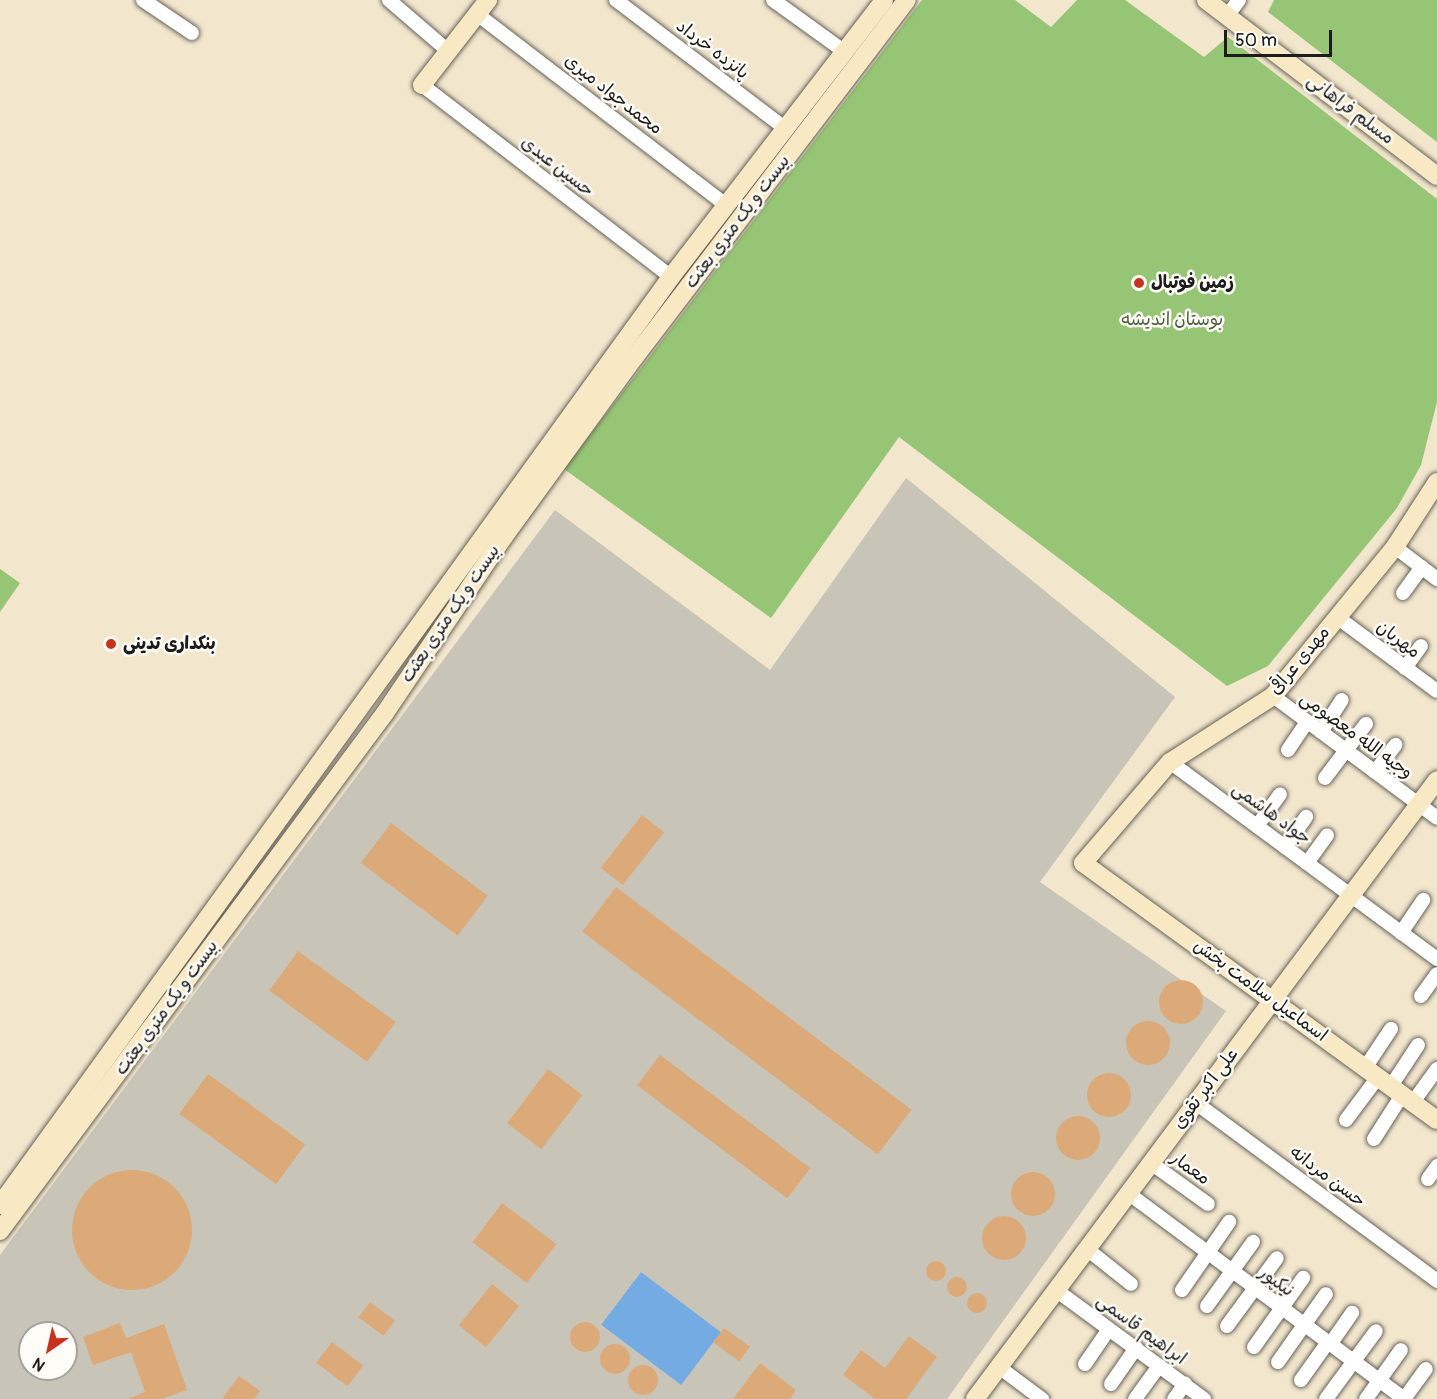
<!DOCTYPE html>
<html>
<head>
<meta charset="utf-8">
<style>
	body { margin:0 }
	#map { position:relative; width:1437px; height:1399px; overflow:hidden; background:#f2e6cd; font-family:Pangolin,"Playpen Sans Arabic",sans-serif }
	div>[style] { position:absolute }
	.industrial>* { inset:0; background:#c8c4b8 }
	.green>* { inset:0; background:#96c675 }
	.water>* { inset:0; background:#75abe3; transform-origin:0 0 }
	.building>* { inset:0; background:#dcaa78; transform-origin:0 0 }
	.round { border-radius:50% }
	.roads { filter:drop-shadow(0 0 2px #67635a) drop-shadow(0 0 2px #67635a) }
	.street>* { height:14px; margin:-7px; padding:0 7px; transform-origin:7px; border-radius:7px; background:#fff }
	.secondary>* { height:18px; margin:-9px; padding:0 9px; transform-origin:9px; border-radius:9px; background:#f8e8c3 }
	.dots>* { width:16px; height:16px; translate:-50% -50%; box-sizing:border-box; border:3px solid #fdfcf7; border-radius:50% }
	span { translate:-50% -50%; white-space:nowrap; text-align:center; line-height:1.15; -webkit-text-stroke:5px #fdfcf7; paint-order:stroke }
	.street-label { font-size:18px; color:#1c1c1c }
	.poi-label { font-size:18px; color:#1c1c1c; font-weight:700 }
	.left { translate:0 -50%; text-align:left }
	.park-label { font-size:18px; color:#4d6040 }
	.north { position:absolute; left:18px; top:1321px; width:60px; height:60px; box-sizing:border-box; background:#fdfcf7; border:2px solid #a3a29f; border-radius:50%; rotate:214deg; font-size:16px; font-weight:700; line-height:24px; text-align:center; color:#1c1c1c }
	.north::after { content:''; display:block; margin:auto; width:21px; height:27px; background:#c8321e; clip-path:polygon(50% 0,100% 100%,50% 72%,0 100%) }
	.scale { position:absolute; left:1224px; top:30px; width:108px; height:27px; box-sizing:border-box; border:3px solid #1c1c1c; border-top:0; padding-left:8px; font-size:18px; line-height:21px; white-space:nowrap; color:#1c1c1c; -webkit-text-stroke:4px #fdfcf7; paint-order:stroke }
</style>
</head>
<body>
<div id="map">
	<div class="industrial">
		<div style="clip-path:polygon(evenodd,906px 478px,1175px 697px,1040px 882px,1226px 1011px,947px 1399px,0 1399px,0 1255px,555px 510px,770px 670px,906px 478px,30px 1333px,66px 1333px,66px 1369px,30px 1369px,30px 1333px)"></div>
	</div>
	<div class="green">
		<div style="clip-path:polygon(922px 0,1015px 0,1051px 27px,1077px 0,1125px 0,1204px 57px,1228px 37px,1437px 199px,1437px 402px,1421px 465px,1397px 508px,1268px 666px,1227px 686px,899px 437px,771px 618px,564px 469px)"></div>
		<div style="clip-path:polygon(1274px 0,1437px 0,1437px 142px,1268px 12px)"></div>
		<div style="clip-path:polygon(0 569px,20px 583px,0 612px)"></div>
	</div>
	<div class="water">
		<div style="left:641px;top:1272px;width:100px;height:66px;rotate:37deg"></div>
	</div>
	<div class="building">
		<div style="left:642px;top:815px;width:28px;height:67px;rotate:38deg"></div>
		<div style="left:391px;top:823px;width:121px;height:50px;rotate:37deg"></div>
		<div style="left:616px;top:887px;width:370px;height:56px;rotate:37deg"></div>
		<div style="left:298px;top:951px;width:121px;height:49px;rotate:36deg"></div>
		<div class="round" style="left:1159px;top:980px;width:44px;height:44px"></div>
		<div class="round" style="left:1126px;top:1021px;width:44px;height:44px"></div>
		<div style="left:660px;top:1055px;width:188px;height:38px;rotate:37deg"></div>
		<div style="left:548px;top:1069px;width:43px;height:68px;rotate:37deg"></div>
		<div class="round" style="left:1087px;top:1073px;width:44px;height:44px"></div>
		<div style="left:208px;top:1074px;width:120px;height:49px;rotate:36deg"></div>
		<div class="round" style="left:1056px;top:1116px;width:44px;height:44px"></div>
		<div class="round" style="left:72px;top:1170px;width:120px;height:120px"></div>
		<div class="round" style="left:1011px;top:1172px;width:44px;height:44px"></div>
		<div style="left:502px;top:1203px;width:68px;height:49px;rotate:37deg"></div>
		<div class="round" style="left:982px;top:1216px;width:44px;height:44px"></div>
		<div class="round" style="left:926px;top:1261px;width:20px;height:20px"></div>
		<div class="round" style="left:947px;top:1277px;width:20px;height:20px"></div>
		<div style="left:492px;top:1284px;width:35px;height:53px;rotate:39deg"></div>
		<div class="round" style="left:967px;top:1293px;width:20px;height:20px"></div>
		<div style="left:370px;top:1302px;width:31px;height:19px;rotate:37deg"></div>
		<div class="round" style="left:570px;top:1322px;width:30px;height:30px"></div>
		<div style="clip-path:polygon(120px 1323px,126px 1338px,164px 1324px,187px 1390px,162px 1399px,128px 1399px,145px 1392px,131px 1352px,93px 1365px,83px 1337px)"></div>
		<div style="left:724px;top:1328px;width:32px;height:18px;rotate:36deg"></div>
		<div style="clip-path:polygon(909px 1336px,937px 1357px,906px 1399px,875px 1399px,843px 1375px,861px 1350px,885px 1368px)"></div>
		<div style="left:332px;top:1342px;width:39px;height:26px;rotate:37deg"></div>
		<div class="round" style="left:600px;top:1344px;width:30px;height:30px"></div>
		<div style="clip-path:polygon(760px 1363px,796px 1390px,790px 1399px,733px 1399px)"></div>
		<div class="round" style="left:628px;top:1365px;width:30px;height:30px"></div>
		<div style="clip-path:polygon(239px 1376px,260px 1391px,254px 1399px,222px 1399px)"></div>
	</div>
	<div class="roads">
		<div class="street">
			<div style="left:143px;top:0;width:59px;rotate:34deg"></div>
			<div style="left:389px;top:0;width:78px;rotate:40.8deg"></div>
			<div style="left:616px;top:0;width:213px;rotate:37.2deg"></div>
			<div style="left:773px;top:0;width:89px;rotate:35.8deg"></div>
			<div style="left:477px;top:14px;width:315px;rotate:37.5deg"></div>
			<div style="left:1227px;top:16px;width:20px;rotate:-53deg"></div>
			<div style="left:422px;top:85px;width:314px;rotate:37.6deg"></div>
			<div style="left:1395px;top:547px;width:53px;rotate:37.3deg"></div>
			<div style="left:1403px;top:593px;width:32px;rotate:-54deg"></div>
			<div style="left:1337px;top:617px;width:124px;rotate:36.5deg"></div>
			<div style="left:1405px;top:668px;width:27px;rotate:-54deg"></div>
			<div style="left:1273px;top:696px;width:204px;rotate:36.6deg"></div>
			<div style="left:1321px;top:732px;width:38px;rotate:-57deg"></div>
			<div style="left:1288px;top:750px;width:34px;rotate:-56deg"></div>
			<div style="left:1170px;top:762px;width:332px;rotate:36.4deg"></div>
			<div style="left:1375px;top:772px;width:34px;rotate:-53deg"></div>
			<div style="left:1325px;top:778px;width:68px;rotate:-52.8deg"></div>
			<div style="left:1257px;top:826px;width:39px;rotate:-54deg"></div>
			<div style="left:1285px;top:847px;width:37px;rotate:-55deg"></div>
			<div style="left:1307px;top:863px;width:34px;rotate:-54deg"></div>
			<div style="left:1401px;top:933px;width:40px;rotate:-56deg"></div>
			<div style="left:1421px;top:996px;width:27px;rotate:-54deg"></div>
			<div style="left:1365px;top:1068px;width:47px;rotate:-56.3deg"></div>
			<div style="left:1391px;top:1086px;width:49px;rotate:-56.6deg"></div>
			<div style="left:1413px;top:1102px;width:41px;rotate:-54deg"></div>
			<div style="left:1196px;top:1103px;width:300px;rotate:36.4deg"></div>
			<div style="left:1346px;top:1120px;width:54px;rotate:-53.3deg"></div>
			<div style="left:1374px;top:1139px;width:52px;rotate:-57.5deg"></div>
			<div style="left:1151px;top:1163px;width:70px;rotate:35.7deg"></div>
			<div style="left:1428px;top:1179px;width:16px;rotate:-55deg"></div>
			<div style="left:1128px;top:1193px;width:344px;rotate:36.7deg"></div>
			<div style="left:1087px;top:1249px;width:56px;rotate:38.5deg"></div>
			<div style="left:1056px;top:1290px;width:184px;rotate:36.4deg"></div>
			<div style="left:1182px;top:1290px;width:83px;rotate:-55.3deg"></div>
			<div style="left:1207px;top:1306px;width:79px;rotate:-54.3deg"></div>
			<div style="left:1227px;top:1326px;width:84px;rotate:-53.7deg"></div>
			<div style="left:1331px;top:1343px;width:37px;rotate:-55deg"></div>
			<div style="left:1254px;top:1347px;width:85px;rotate:-54.6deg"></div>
			<div style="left:1278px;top:1362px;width:83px;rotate:-54.8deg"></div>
			<div style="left:1085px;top:1364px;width:42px;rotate:-55.6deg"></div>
			<div style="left:999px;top:1367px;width:54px;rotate:36.7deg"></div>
			<div style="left:1301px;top:1380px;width:47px;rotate:-54.6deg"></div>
			<div style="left:1111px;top:1384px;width:44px;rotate:-55.2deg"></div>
			<div style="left:1135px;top:1399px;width:41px;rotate:-54deg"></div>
			<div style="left:1174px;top:1399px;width:19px;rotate:-54deg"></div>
			<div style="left:1326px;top:1399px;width:84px;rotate:-53.7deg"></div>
			<div style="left:1366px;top:1399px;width:60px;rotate:-54.5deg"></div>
			<div style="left:1404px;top:1399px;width:37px;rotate:-54deg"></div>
		</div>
		<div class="secondary">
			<div style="left:1206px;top:0;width:290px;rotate:37.3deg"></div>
			<div style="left:422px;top:85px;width:108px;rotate:-52.2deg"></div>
			<div style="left:1437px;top:482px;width:77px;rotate:122.9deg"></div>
			<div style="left:1395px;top:547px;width:193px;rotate:129.3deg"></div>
			<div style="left:1273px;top:696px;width:122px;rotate:147.3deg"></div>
			<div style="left:1170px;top:762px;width:133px;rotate:130.7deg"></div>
			<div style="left:1083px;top:863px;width:437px;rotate:36deg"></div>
			<div style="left:0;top:1205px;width:1145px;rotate:-54.13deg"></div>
			<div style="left:671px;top:277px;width:349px;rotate:-52.4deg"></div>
			<div style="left:0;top:1231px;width:645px;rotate:-53.38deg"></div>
			<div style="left:385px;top:713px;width:211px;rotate:-56deg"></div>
			<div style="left:503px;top:538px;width:223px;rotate:-54deg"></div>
			<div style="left:634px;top:358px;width:450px;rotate:-52.7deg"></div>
			<div style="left:975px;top:1399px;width:772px;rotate:-53.26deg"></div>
		</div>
	</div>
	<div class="dots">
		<div style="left:1139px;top:283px;background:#c8321e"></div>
		<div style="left:111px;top:644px;background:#c8321e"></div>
	</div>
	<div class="street-label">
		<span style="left:712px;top:50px;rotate:37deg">پانزده خرداد</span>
		<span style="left:613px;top:95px;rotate:38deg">محمدجواد میری</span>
		<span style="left:1350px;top:110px;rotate:37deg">مسلم فراهانی</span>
		<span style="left:557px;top:167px;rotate:38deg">حسین عبدی</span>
		<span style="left:738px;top:222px;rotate:-53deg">بیست و یک متری بعثت</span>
		<span style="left:451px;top:614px;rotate:-56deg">بیست و یک متری بعثت</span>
		<span style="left:1398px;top:640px;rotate:37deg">مهربان</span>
		<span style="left:1300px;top:661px;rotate:-50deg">مهدی عراقی</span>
		<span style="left:1356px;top:736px;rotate:36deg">وجیه الله معصومی</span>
		<span style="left:1271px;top:814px;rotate:36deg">جواد هاشمی</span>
		<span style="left:1260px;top:991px;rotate:36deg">اسماعیل سلامت بخش</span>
		<span style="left:167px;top:1008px;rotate:-54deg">بیست و یک متری بعثت</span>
		<span style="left:1206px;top:1089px;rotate:-53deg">علی اکبر تقوی</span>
		<span style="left:1190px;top:1169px;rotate:36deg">معمار</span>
		<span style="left:1327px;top:1177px;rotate:37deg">حسن مردانه</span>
		<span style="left:1276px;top:1282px;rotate:36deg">نیکپور</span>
		<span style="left:1141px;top:1330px;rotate:36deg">ابراهیم قاسمی</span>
	</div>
	<div class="poi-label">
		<span class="left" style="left:1151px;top:283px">زمین فوتبال</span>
		<span class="left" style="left:123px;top:644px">بنکداری تدینی</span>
	</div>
	<div class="park-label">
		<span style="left:1172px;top:320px">بوستان اندیشه</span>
	</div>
	<div class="north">N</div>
	<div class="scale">50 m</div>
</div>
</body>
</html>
